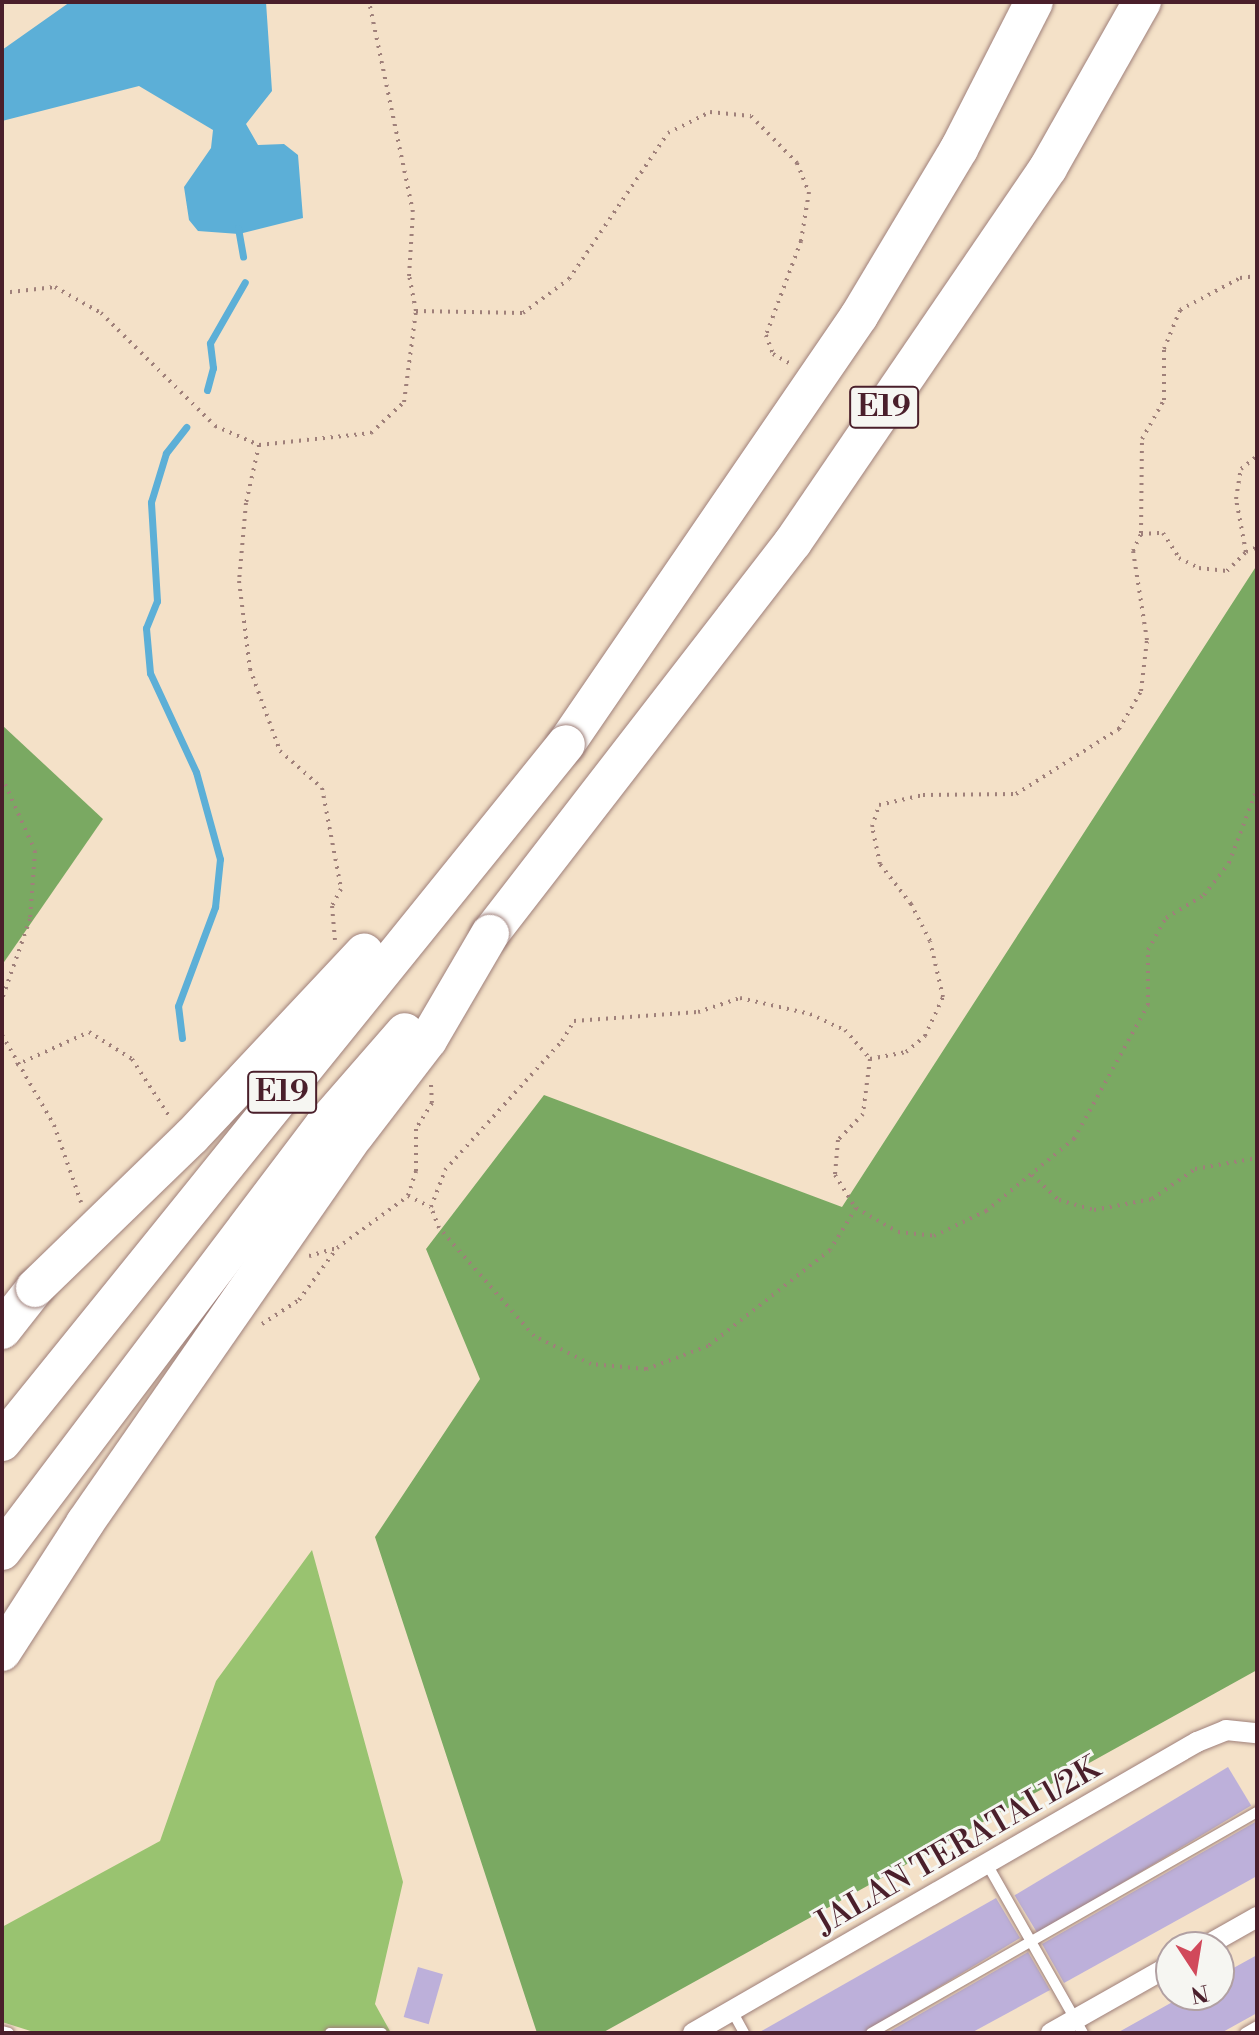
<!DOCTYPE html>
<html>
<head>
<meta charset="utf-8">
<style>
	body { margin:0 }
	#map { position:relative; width:1259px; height:2035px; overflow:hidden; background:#f4e1c8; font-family:"Libre Bodoni",serif }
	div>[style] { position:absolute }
	.green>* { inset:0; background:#99c370 }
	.forest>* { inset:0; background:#7aa962 }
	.water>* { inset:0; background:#5cafd7 }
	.stream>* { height:7px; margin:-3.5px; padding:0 3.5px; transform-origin:3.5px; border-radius:3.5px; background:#5cafd7 }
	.building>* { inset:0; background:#bdb0da; transform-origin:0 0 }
	.path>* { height:4px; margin-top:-2px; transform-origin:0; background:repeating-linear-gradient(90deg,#9f807a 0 2px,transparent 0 8px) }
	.roads { filter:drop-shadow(0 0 2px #9f807a) drop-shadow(0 0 2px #9f807a) }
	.lane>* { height:10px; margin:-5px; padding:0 5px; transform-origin:5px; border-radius:5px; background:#fff }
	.street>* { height:20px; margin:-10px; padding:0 10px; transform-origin:10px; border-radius:10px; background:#fff }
	.highway>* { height:38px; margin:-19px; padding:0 19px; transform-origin:19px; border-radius:19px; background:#fff }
	.bridges { filter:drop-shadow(0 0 2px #9f807a) drop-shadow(0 0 2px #9f807a) }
	.highway-bridge>* { height:38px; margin:-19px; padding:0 19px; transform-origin:19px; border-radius:19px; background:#fff }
	span { translate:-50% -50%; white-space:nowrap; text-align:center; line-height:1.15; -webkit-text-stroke:6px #f6f6f2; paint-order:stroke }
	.shield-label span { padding:2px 6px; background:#f6f6f2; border:2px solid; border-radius:6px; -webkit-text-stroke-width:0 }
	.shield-label { font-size:30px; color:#4a1f2b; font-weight:700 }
	.street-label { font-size:32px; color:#4a1f2b }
	.frame { position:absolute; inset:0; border:4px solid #4a1f2b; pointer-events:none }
	.north { position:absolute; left:1155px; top:1931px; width:80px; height:80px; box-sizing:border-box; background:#f6f6f2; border:2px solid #b1a0a2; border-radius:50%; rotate:168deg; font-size:22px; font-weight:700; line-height:32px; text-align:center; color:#4a1f2b }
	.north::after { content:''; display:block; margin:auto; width:28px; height:36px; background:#d1495b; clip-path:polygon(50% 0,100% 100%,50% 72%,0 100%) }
</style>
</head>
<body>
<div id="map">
	<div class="green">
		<div style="clip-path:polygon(312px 1550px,403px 1882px,375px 2004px,391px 2033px,37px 2033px,2px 2022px,2px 1927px,160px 1841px,216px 1681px)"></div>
	</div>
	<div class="forest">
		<div style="clip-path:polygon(1257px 565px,1257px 1670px,602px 2033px,537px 2033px,375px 1537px,480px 1379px,426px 1249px,544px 1095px,842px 1207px)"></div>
		<div style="clip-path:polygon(2px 725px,103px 819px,2px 965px)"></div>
	</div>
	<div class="water">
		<div style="clip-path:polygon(70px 2px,266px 2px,272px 91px,246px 124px,258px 145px,284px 144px,298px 155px,303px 218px,239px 234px,198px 231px,189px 220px,184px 187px,211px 148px,213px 130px,139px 86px,2px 121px,2px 50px)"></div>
	</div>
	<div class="stream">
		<div style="left:238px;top:228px;width:29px;rotate:80deg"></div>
		<div style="left:207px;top:390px;width:23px;rotate:-75deg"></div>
		<div style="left:213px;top:368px;width:25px;rotate:-97deg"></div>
		<div style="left:210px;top:343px;width:70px;rotate:-60.2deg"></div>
		<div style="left:182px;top:1038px;width:32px;rotate:-97deg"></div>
		<div style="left:178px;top:1006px;width:106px;rotate:-69.5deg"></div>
		<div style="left:215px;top:907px;width:48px;rotate:-84.1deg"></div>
		<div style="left:220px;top:859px;width:90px;rotate:-105.4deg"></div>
		<div style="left:196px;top:772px;width:109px;rotate:-114.9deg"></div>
		<div style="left:150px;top:673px;width:45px;rotate:-95.1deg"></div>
		<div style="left:146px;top:628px;width:29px;rotate:-68deg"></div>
		<div style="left:157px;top:601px;width:99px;rotate:-93.5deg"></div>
		<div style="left:151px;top:502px;width:51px;rotate:-73deg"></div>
		<div style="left:166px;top:453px;width:33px;rotate:-52deg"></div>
	</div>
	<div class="building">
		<div style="left:1228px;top:1767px;width:45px;height:249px;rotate:59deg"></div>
		<div style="clip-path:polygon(1257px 1821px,1257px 1876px,1064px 1983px,1042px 1944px)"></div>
		<div style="clip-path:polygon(996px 1898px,1020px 1938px,863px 2033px,758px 2033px)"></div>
		<div style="clip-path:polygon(1028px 1952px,1050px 1990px,971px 2033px,887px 2033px)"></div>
		<div style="clip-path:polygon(1257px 1955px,1257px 2013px,1221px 2033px,1117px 2033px,1185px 1995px,1219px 1995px,1219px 1976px)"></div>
		<div style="left:418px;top:1967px;width:26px;height:52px;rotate:16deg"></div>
	</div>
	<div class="path">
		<div style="left:2px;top:293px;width:53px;rotate:-6.5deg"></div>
		<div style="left:55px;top:287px;width:53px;rotate:29.5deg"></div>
		<div style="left:101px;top:313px;width:161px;rotate:44.7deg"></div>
		<div style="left:215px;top:426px;width:48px;rotate:23.4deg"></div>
		<div style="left:259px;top:445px;width:113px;rotate:-6.1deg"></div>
		<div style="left:371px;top:433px;width:45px;rotate:-43.2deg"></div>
		<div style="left:404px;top:402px;width:92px;rotate:-82.5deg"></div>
		<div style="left:416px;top:311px;width:36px;rotate:-101deg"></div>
		<div style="left:409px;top:276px;width:64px;rotate:-86.4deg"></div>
		<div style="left:413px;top:212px;width:215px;rotate:-101.8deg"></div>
		<div style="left:416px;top:311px;width:107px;rotate:1.1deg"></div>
		<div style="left:523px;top:313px;width:57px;rotate:-36.5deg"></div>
		<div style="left:569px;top:279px;width:176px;rotate:-55.9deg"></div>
		<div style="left:668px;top:133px;width:47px;rotate:-26.6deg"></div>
		<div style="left:710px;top:112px;width:41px;rotate:5.6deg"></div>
		<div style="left:751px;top:116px;width:66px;rotate:45.6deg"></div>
		<div style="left:797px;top:163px;width:31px;rotate:68deg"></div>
		<div style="left:809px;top:192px;width:50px;rotate:99.3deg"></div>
		<div style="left:801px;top:241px;width:100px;rotate:110.4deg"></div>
		<div style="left:766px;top:335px;width:20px;rotate:70deg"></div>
		<div style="left:773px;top:354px;width:21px;rotate:29deg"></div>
		<div style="left:259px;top:445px;width:59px;rotate:102.6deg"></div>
		<div style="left:246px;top:503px;width:78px;rotate:95.1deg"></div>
		<div style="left:239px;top:581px;width:89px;rotate:82.9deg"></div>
		<div style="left:250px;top:669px;width:87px;rotate:69.9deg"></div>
		<div style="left:280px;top:751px;width:56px;rotate:41.4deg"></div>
		<div style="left:322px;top:788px;width:103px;rotate:79.3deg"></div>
		<div style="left:341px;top:889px;width:19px;rotate:118deg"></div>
		<div style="left:332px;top:906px;width:34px;rotate:85deg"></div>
		<div style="left:1141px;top:533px;width:94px;rotate:-89.4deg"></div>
		<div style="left:1142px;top:439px;width:45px;rotate:-60.6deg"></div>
		<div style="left:1164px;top:400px;width:51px;rotate:-90deg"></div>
		<div style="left:1164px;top:349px;width:42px;rotate:-67.7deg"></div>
		<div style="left:1180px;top:310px;width:68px;rotate:-28.1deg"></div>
		<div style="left:1240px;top:278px;width:17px;rotate:-7deg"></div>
		<div style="left:1246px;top:552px;width:12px;rotate:-24deg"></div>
		<div style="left:2px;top:777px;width:81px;rotate:66deg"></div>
		<div style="left:35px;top:851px;width:68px;rotate:94.2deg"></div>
		<div style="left:30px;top:919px;width:85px;rotate:109.3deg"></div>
		<div style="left:740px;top:998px;width:72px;rotate:12.9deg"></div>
		<div style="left:810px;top:1014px;width:38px;rotate:25deg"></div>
		<div style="left:845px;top:1030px;width:38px;rotate:49deg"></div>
		<div style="left:870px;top:1059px;width:55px;rotate:97.3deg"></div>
		<div style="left:863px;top:1114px;width:36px;rotate:134deg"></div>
		<div style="left:838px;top:1140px;width:35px;rotate:95deg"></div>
		<div style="left:835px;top:1175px;width:39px;rotate:58deg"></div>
		<div style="left:856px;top:1208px;width:49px;rotate:121.8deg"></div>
		<div style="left:830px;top:1250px;width:155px;rotate:141.8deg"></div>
		<div style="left:708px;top:1346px;width:66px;rotate:159.6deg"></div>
		<div style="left:646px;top:1369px;width:55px;rotate:-174.8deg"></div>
		<div style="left:591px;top:1364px;width:64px;rotate:-153.8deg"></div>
		<div style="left:534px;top:1336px;width:144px;rotate:-131.3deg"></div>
		<div style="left:439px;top:1228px;width:22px;rotate:-111deg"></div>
		<div style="left:431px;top:1207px;width:40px;rotate:-69deg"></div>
		<div style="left:445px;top:1170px;width:174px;rotate:-47.8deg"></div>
		<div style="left:562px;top:1041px;width:23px;rotate:-59deg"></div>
		<div style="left:574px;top:1021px;width:124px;rotate:-4.2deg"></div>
		<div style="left:698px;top:1012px;width:44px;rotate:-18.4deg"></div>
		<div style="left:2px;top:1035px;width:104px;rotate:60deg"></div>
		<div style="left:54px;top:1125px;width:82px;rotate:70.7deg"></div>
		<div style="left:870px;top:1059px;width:37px;rotate:-11deg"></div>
		<div style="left:906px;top:1052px;width:25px;rotate:-40deg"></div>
		<div style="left:925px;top:1036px;width:43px;rotate:-65.2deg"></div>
		<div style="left:943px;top:997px;width:57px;rotate:-103.1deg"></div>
		<div style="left:930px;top:941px;width:42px;rotate:-117.2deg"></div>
		<div style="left:911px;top:904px;width:51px;rotate:-127.8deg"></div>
		<div style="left:880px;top:864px;width:38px;rotate:-102deg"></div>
		<div style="left:872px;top:827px;width:23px;rotate:-72deg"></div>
		<div style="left:879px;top:805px;width:45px;rotate:-12.8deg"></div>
		<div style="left:923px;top:795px;width:93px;rotate:-0.6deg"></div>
		<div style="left:1016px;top:794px;width:122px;rotate:-32.3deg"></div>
		<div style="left:1119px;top:729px;width:44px;rotate:-59.9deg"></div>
		<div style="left:1141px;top:691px;width:51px;rotate:-83.3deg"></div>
		<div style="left:1147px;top:640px;width:90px;rotate:-98.9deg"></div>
		<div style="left:1133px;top:551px;width:19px;rotate:-65deg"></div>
		<div style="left:1141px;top:534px;width:22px;rotate:-3deg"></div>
		<div style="left:1163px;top:533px;width:30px;rotate:57deg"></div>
		<div style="left:1179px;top:558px;width:22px;rotate:27deg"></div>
		<div style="left:1199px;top:568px;width:28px;rotate:6deg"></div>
		<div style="left:1227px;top:571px;width:27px;rotate:-45deg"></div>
		<div style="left:1246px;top:552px;width:54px;rotate:-100.7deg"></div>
		<div style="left:1236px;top:499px;width:30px;rotate:-81deg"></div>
		<div style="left:1241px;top:469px;width:21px;rotate:-39deg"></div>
		<div style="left:16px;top:1065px;width:80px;rotate:-24.3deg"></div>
		<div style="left:89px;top:1032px;width:51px;rotate:32.1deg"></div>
		<div style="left:132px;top:1059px;width:68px;rotate:57deg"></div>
		<div style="left:431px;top:1085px;width:18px;rotate:87deg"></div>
		<div style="left:432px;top:1103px;width:31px;rotate:122deg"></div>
		<div style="left:416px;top:1129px;width:42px;rotate:90deg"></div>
		<div style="left:416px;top:1171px;width:26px;rotate:108deg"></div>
		<div style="left:408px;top:1196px;width:25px;rotate:26deg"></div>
		<div style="left:1032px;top:1175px;width:37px;rotate:43deg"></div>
		<div style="left:1059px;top:1200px;width:36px;rotate:16deg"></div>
		<div style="left:1094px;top:1210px;width:59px;rotate:-10.7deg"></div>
		<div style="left:1152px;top:1199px;width:52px;rotate:-34.9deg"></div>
		<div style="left:1195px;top:1169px;width:63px;rotate:-10.1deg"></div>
		<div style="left:856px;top:1208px;width:48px;rotate:29.7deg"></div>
		<div style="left:898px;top:1232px;width:36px;rotate:6deg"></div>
		<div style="left:934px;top:1236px;width:58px;rotate:-25.7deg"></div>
		<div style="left:986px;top:1211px;width:114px;rotate:-39.3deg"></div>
		<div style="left:1074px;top:1139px;width:153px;rotate:-61.1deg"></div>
		<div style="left:1148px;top:1005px;width:55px;rotate:-90deg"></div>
		<div style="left:1148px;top:950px;width:37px;rotate:-61deg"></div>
		<div style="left:1166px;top:918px;width:44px;rotate:-31.2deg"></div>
		<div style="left:1204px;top:895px;width:41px;rotate:-52deg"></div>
		<div style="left:1229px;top:863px;width:79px;rotate:-69.3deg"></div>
		<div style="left:309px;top:1256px;width:29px;rotate:-16deg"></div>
		<div style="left:337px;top:1248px;width:88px;rotate:-36.2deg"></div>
		<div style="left:262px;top:1324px;width:44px;rotate:-33deg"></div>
		<div style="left:299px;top:1300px;width:64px;rotate:-53.8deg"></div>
	</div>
	<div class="roads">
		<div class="lane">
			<div style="left:987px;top:1864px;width:194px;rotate:60.4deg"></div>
			<div style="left:732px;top:2011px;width:25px;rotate:61deg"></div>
			<div style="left:2px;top:2031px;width:7px;rotate:16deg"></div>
			<div style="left:330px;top:2033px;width:52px"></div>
			<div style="left:871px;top:2033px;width:445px;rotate:-29.8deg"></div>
			<div style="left:1245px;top:2033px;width:14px;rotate:-30deg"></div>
		</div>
		<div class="street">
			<div style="left:1204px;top:1947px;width:61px;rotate:-29.5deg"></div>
			<div style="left:693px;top:2033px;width:582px;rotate:-30deg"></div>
			<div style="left:1197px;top:1742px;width:31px;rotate:-22deg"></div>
			<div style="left:1226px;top:1730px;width:31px;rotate:6deg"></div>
			<div style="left:1051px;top:2033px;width:138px;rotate:-29.5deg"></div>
		</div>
		<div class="highway">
			<div style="left:566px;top:744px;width:519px;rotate:-55.61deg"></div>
			<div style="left:859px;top:316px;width:195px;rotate:-59.1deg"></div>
			<div style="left:959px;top:149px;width:165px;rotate:-63deg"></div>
			<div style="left:490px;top:934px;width:495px;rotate:-52.3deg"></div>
			<div style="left:793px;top:542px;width:453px;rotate:-55.7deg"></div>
			<div style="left:1048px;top:168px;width:191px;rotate:-60.5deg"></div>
			<div style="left:2px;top:1330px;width:53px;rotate:-51.8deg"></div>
		</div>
	</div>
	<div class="bridges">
		<div class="highway-bridge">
			<div style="left:35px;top:1288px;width:217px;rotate:-44.1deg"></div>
			<div style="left:191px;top:1137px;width:253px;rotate:-46.8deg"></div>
			<div style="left:2px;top:1442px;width:897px;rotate:-51.06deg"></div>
			<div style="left:2px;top:1551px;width:534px;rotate:-52.92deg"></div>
			<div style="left:324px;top:1125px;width:123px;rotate:-48.9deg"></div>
			<div style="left:2px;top:1652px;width:153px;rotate:-57.2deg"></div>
			<div style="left:85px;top:1523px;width:473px;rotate:-55.2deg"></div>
			<div style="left:355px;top:1135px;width:120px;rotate:-52.5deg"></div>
			<div style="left:428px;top:1040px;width:123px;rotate:-59.7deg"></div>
		</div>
	</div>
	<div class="shield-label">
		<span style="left:884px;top:407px">E19</span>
		<span style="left:282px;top:1092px">E19</span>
	</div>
	<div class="street-label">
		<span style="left:958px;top:1846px;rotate:-30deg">JALAN TERATAI 1/2K</span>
	</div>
	<div class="frame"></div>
	<div class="north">N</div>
</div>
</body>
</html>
